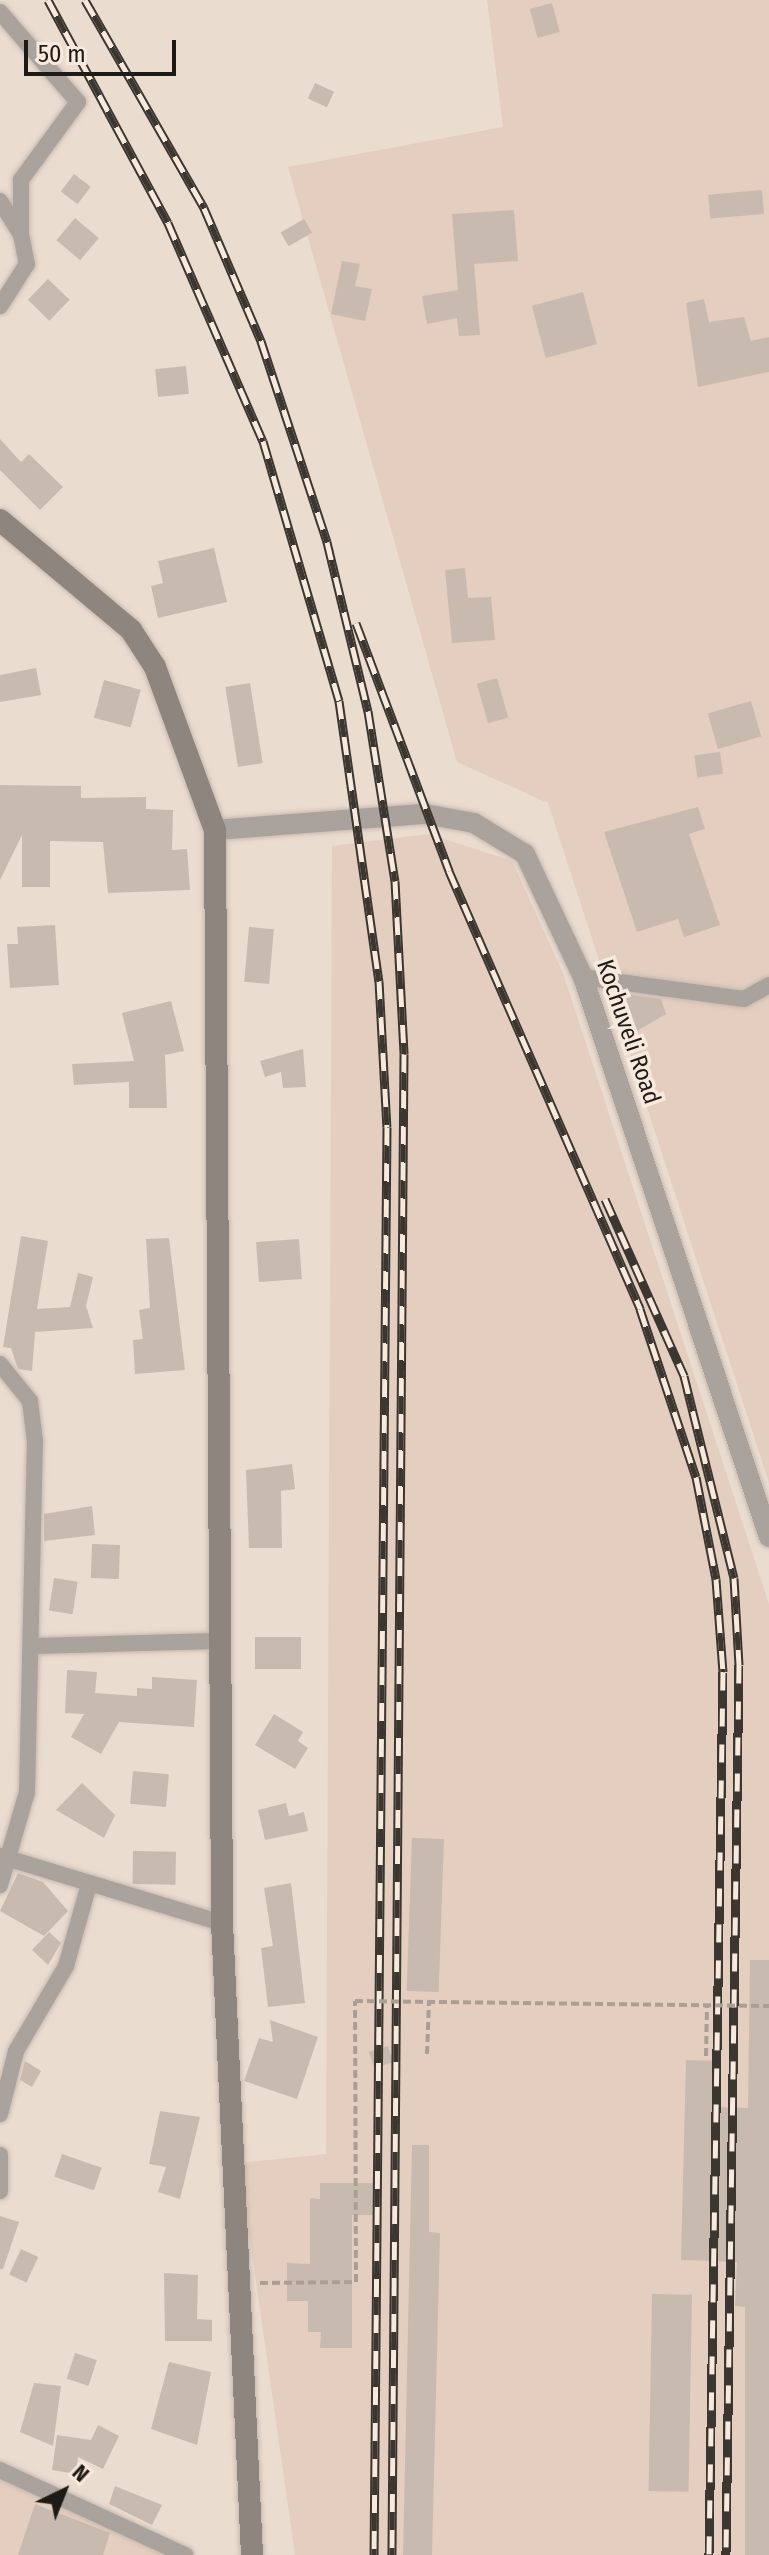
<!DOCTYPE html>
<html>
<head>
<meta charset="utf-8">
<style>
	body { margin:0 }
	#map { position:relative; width:769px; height:2555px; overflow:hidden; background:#ebdcd0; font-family:"Fira Sans Condensed",sans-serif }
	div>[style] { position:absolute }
	.built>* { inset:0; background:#e4cebf }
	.building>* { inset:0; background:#c9baaf; transform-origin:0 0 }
	.path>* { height:4px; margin-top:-2px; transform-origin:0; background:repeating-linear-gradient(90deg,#ab9f95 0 8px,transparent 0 12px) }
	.roads { filter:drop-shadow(0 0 2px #c6b9af) drop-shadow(0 0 2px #c6b9af) }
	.minor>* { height:16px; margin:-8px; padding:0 8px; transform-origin:8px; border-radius:8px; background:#a9a29d }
	.tertiary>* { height:20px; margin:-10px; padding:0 10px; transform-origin:10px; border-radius:10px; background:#a9a29d }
	.secondary>* { height:22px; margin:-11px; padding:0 11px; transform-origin:11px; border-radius:11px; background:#8e857e }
	.rail>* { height:9px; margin-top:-4.5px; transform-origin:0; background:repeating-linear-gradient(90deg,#f8e9dd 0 18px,#3c3630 0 36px); box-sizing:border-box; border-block:2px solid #3c3630 }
	.path-bridge>* { height:4px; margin-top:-2px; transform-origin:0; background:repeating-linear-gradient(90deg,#ab9f95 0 8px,transparent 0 12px) }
	span { translate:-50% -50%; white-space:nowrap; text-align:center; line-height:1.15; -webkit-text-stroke:7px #f8e9dd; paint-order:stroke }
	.street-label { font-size:24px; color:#1f1a16 }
	.north { position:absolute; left:24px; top:2451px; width:80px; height:80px; -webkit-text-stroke:6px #f8e9dd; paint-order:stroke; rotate:43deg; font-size:22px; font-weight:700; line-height:32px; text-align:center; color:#1f1a16 }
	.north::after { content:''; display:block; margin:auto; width:28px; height:36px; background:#1f1a16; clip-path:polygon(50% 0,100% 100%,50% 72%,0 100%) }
	.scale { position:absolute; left:24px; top:40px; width:152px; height:36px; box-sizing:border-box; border:4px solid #1f1a16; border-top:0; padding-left:10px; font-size:24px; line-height:28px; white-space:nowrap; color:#1f1a16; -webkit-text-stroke:6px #f8e9dd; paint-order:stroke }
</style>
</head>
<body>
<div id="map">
	<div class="built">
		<div style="clip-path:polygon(487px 0,769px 0,769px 1483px,548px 803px,457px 762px,288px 167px,503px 127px)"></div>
		<div style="clip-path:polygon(429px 834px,512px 861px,563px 973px,769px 1604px,769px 2555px,295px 2555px,239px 2163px,326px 2154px,332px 846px)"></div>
		<div style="clip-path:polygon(0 2478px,175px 2555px,0 2555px)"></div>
	</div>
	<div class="building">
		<div style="left:552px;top:3px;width:30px;height:23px;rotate:75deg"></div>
		<div style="left:315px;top:83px;width:21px;height:17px;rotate:25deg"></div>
		<div style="left:74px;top:174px;width:21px;height:22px;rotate:37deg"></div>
		<div style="left:762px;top:190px;width:24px;height:54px;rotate:85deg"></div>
		<div style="clip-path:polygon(514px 210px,518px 261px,474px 264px,480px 335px,459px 336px,457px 318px,427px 324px,422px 296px,458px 290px,452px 214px)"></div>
		<div style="left:75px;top:218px;width:31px;height:29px;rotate:40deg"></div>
		<div style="left:304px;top:219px;width:16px;height:27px;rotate:60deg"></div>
		<div style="clip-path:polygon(342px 261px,360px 264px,355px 286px,372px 289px,365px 321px,331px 314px)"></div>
		<div style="left:48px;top:279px;width:30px;height:29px;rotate:44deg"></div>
		<div style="left:583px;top:292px;width:54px;height:53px;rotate:75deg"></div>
		<div style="clip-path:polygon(704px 299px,709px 322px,744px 317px,751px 341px,769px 337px,769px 372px,698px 387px,686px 303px)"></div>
		<div style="left:186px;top:366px;width:28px;height:31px;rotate:84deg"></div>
		<div style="clip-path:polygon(0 439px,21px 462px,29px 454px,63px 487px,40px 510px,0 470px)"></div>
		<div style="clip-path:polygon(214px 548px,227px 602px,158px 618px,151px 586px,163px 583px,158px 561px)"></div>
		<div style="clip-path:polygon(465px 568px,468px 598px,491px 597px,495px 640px,452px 643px,445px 570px)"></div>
		<div style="clip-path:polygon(36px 668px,41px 695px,0 702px,0 675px)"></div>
		<div style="left:497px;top:678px;width:41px;height:21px;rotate:74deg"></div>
		<div style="left:104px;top:680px;width:38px;height:39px;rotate:15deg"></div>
		<div style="left:250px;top:683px;width:81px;height:25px;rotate:81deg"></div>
		<div style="left:751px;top:701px;width:37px;height:45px;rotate:74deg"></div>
		<div style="left:720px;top:752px;width:22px;height:26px;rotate:82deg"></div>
		<div style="clip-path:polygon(0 785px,81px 786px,81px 798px,146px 797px,146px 809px,173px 810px,172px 850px,187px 849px,190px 890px,108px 893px,103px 842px,50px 841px,50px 887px,22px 887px,22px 835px,0 880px)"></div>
		<div style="clip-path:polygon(698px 807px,705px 829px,689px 834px,720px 925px,684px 937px,678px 919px,637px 932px,604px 832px)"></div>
		<div style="clip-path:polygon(55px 925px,59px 985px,10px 988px,7px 944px,18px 944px,17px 927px)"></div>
		<div style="left:249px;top:927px;width:25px;height:55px;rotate:5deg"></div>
		<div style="clip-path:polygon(616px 993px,661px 999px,666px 1014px,628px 1036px,609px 996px)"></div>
		<div style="clip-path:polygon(171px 1001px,184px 1051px,165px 1055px,167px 1108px,129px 1108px,129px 1082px,74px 1085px,72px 1064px,134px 1061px,122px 1013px)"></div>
		<div style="clip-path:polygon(303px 1049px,306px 1087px,283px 1088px,281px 1072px,265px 1077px,260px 1061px)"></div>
		<div style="clip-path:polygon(21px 1236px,48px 1241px,37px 1309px,70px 1307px,78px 1273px,93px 1277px,86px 1306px,93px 1328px,35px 1332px,32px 1371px,18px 1369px,11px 1348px,3px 1347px)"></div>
		<div style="clip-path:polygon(169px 1238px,185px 1370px,135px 1374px,133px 1340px,143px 1339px,139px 1310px,150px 1308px,146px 1239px)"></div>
		<div style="left:299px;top:1239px;width:40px;height:43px;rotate:86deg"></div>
		<div style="clip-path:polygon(292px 1464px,295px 1489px,281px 1491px,282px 1548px,249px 1548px,246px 1470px)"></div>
		<div style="clip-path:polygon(92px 1506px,95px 1535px,44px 1541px,44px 1514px)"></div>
		<div style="left:92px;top:1544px;width:28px;height:34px;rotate:2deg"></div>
		<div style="left:54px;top:1578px;width:24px;height:33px;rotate:9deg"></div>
		<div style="left:255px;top:1637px;width:46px;height:32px"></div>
		<div style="clip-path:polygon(67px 1670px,97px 1672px,95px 1693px,137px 1696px,137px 1688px,152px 1689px,152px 1677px,197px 1680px,194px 1727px,119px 1722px,101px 1754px,71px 1737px,84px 1714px,65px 1713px)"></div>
		<div style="clip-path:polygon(274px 1714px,303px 1732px,298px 1741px,308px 1748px,295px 1769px,255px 1745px)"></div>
		<div style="left:133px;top:1771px;width:36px;height:33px;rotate:5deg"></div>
		<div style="clip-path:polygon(82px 1783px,115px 1815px,104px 1838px,56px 1810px)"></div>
		<div style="clip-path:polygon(286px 1803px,289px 1816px,304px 1812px,308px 1831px,265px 1840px,258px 1810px)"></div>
		<div style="left:412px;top:1838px;width:32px;height:153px;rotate:2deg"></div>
		<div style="left:133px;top:1851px;width:43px;height:33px;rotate:1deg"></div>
		<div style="clip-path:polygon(18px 1873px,43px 1882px,68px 1911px,44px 1936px,0 1911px)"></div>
		<div style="clip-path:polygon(291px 1883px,305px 2003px,268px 2007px,261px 1948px,273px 1946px,264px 1888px)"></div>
		<div style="clip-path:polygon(49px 1932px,61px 1943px,48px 1965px,32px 1950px)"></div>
		<div style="clip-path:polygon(750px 1960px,769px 1960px,769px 2555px,745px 2555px,745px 2307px,735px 2306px,737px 2262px,681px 2260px,686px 2060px,718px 2061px,716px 2107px,748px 2108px)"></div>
		<div style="clip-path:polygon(270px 2020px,318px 2037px,297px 2099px,244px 2081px,259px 2038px,273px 2042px)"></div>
		<div style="left:388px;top:2046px;width:17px;height:20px;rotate:73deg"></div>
		<div style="clip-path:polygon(25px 2061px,41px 2071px,32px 2087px,20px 2080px)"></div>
		<div style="clip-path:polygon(160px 2111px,200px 2117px,180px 2199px,158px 2192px,166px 2167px,149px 2164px)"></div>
		<div style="clip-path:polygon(412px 2145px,429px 2145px,429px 2232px,440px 2233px,432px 2555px,403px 2555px)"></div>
		<div style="left:62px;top:2154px;width:42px;height:24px;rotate:19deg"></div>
		<div style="clip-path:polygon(320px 2183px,373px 2183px,373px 2215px,352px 2215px,352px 2348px,320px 2348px,321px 2332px,308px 2332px,308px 2301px,287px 2301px,287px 2263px,310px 2264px,310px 2198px,320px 2199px)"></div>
		<div style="clip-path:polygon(0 2216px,19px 2222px,3px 2269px,0 2269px)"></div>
		<div style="left:21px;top:2249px;width:19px;height:28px;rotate:25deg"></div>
		<div style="clip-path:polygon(164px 2273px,198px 2275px,197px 2319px,212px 2320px,212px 2341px,165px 2341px)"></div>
		<div style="left:652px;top:2294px;width:40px;height:197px;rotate:1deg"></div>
		<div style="left:75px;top:2353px;width:23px;height:27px;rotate:18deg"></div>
		<div style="clip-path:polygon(169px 2362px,211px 2372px,197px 2445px,151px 2429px)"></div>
		<div style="clip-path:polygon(34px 2383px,61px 2386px,53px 2446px,20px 2432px)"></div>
		<div style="clip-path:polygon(98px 2425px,119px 2436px,103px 2469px,78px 2457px,76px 2474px,52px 2470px,57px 2435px,91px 2440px)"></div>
		<div style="clip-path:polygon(115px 2486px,162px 2505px,152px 2525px,109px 2504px)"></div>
		<div style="clip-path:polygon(35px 2504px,110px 2533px,103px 2555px,18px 2555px)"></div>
	</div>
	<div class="path">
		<div style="left:427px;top:2054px;width:52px;rotate:-87.8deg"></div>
		<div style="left:706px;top:2056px;width:50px;rotate:-88.9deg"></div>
		<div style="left:260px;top:2283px;width:96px;rotate:-0.6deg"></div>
		<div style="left:356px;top:2282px;width:281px;rotate:-90.2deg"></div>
	</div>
	<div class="roads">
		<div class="minor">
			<div style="left:0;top:12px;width:119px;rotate:49.1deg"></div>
			<div style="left:78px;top:102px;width:97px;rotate:126.2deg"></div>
			<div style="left:21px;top:180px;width:54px;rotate:90deg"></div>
			<div style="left:0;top:201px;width:39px;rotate:58deg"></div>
			<div style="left:21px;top:234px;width:31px;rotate:79deg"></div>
			<div style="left:27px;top:264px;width:50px;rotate:122.7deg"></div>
			<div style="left:583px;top:977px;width:162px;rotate:7.8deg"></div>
			<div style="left:744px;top:999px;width:29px;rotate:-29deg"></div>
			<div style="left:0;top:1364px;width:48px;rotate:51deg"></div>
			<div style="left:30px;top:1401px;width:39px;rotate:83deg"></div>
			<div style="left:35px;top:1440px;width:352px;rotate:91.3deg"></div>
			<div style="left:27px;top:1792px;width:97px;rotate:106.2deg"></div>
			<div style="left:33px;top:1646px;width:184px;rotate:-1.6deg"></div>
			<div style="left:0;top:1856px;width:232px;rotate:16.8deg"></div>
			<div style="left:0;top:2114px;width:65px;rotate:-75.7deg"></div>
			<div style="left:16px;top:2051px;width:99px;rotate:-59.5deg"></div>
			<div style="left:66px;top:1966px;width:85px;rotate:-74.3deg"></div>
			<div style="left:0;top:2155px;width:36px;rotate:90deg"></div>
			<div style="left:0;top:2470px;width:204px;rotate:24.7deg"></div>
		</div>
		<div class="tertiary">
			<div style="left:215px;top:830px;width:211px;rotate:-4.4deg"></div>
			<div style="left:425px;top:814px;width:50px;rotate:10.4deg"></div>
			<div style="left:474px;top:823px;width:60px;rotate:31.3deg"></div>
			<div style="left:525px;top:854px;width:136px;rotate:64.8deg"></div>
			<div style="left:583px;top:977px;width:590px;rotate:71.63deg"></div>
		</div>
		<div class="secondary">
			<div style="left:0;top:520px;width:171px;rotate:40deg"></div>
			<div style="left:131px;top:630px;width:44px;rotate:57deg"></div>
			<div style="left:155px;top:667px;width:174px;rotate:69.8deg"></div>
			<div style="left:215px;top:830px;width:1093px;rotate:89.63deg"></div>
			<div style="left:222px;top:1923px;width:633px;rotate:87.28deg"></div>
		</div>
	</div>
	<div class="rail">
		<div style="left:48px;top:0;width:253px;rotate:61.7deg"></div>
		<div style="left:168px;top:223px;width:238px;rotate:66.5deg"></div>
		<div style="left:263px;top:441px;width:271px;rotate:73.7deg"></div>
		<div style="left:339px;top:701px;width:283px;rotate:81.9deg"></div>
		<div style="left:379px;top:981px;width:146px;rotate:86.9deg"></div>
		<div style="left:387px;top:1127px;width:1428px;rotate:90.52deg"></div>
		<div style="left:85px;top:0;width:240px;rotate:60.2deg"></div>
		<div style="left:204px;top:208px;width:145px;rotate:66.8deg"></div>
		<div style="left:261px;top:341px;width:212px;rotate:71.8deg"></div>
		<div style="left:327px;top:542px;width:174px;rotate:76.4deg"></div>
		<div style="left:368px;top:711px;width:172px;rotate:81deg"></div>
		<div style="left:395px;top:881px;width:173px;rotate:87deg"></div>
		<div style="left:404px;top:1054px;width:1501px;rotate:90.46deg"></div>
		<div style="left:356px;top:623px;width:265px;rotate:69.4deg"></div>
		<div style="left:449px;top:871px;width:478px;rotate:66.4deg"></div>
		<div style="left:640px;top:1309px;width:177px;rotate:71.6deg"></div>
		<div style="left:696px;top:1477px;width:104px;rotate:78.9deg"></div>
		<div style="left:716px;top:1579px;width:93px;rotate:85.7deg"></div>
		<div style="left:723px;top:1672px;width:883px;rotate:90.91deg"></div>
		<div style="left:605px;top:1199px;width:194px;rotate:65.9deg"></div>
		<div style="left:684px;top:1376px;width:208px;rotate:76.1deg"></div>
		<div style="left:734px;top:1578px;width:87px;rotate:86.7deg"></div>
		<div style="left:739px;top:1665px;width:890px;rotate:90.84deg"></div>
	</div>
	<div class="path-bridge">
		<div style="left:355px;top:2001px;width:414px;rotate:0.7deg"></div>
	</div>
	<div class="street-label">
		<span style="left:628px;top:1032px;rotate:71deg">Kochuveli Road</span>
	</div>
	<div class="north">N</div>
	<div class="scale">50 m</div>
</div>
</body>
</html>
